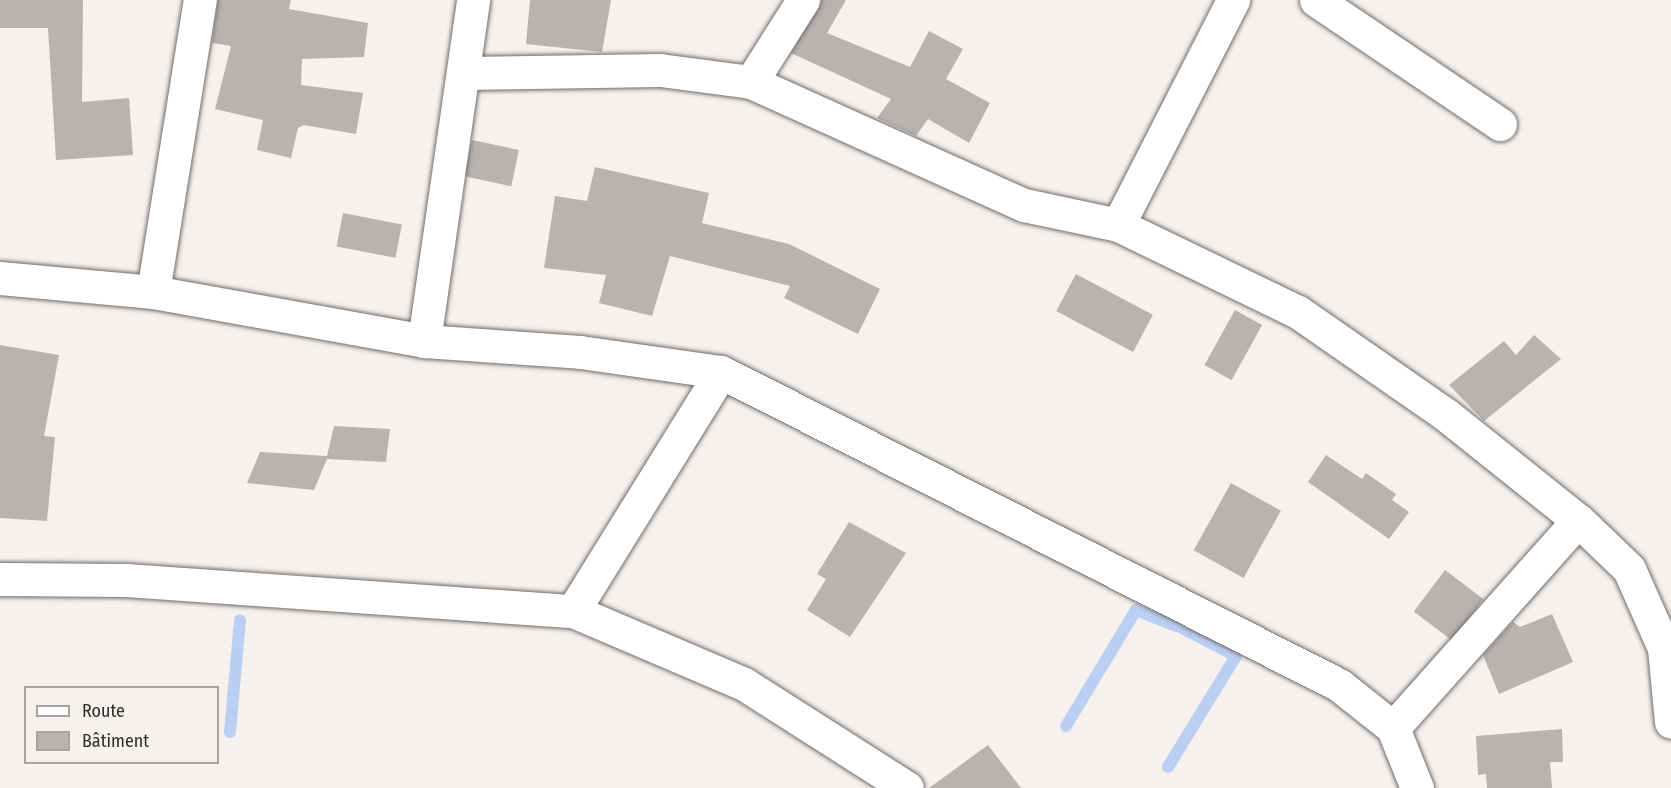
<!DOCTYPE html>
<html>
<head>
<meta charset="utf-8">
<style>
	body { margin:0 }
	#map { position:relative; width:1671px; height:788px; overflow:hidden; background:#f6f1ee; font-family:"Fira Sans Condensed",sans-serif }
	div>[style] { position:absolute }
	.stream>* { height:12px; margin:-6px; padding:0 6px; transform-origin:6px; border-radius:6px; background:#bbcff3 }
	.building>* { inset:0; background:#b8b2b1; transform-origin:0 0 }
	.roads { filter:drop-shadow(0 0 2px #706c69) drop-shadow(0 0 2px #706c69) }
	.street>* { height:33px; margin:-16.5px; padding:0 16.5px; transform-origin:16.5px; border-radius:16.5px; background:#fff }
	span { translate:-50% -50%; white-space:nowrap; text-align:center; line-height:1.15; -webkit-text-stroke:5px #f6f1ee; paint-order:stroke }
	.legend { position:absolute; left:24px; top:686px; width:195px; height:78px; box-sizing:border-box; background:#f6f1ee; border:2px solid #a7a3a1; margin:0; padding:8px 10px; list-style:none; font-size:18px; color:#302e2d }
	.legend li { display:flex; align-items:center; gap:12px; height:30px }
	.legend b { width:30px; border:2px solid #a7a3a1 }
</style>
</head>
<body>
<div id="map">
	<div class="stream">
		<div style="left:1066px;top:726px;width:135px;rotate:-58.9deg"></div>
		<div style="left:1136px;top:610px;width:43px;rotate:21.8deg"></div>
		<div style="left:230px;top:732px;width:112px;rotate:-84.9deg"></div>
		<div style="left:1168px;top:767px;width:130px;rotate:-58.5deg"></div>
		<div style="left:1236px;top:656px;width:61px;rotate:-152.6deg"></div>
	</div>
	<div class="building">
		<div style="clip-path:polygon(0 0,83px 0,82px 102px,129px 98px,133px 155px,56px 160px,48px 28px,0 28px)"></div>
		<div style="clip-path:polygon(218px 0,291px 0,289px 9px,368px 23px,364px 57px,302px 59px,301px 85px,363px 93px,356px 134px,304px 125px,298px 128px,291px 158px,257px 150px,263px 120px,215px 109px,231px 46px,212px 43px)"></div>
		<div style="clip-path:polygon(530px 0,611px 0,602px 52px,526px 44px)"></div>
		<div style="clip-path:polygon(822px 0,846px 0,827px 33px,910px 67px,929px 31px,963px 49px,946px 79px,990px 103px,969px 143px,928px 119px,916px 136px,877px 118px,891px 99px,791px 53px)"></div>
		<div style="left:472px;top:140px;width:48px;height:37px;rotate:12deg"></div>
		<div style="clip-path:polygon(595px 167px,709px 193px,702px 223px,789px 244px,880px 289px,858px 334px,784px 298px,790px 286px,670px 256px,652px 316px,599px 303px,606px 275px,544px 268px,555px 196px,587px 201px)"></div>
		<div style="left:343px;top:213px;width:60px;height:34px;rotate:11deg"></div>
		<div style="left:1076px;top:274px;width:87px;height:42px;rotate:28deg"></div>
		<div style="left:1235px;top:310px;width:31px;height:63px;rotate:29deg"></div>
		<div style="clip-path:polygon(1534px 335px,1561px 359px,1484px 421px,1449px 385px,1504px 341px,1516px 355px)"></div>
		<div style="clip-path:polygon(0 345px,59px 355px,44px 436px,55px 437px,47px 521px,0 518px)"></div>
		<div style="clip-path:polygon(334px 426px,390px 429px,386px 462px,327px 459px,314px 490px,247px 483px,260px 452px,327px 456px)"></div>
		<div style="clip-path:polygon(1326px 455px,1362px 479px,1366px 473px,1396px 494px,1392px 500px,1409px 512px,1389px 539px,1308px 482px)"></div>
		<div style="left:1231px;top:483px;width:57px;height:77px;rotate:29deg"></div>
		<div style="clip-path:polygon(849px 522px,906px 553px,850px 637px,807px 610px,826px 579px,817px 574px)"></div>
		<div style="left:1445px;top:570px;width:48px;height:52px;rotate:37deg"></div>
		<div style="clip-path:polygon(1552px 614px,1573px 662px,1499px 694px,1483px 655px,1513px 622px,1520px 627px)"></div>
		<div style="clip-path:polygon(1562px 729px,1563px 762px,1550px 762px,1552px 788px,1487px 788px,1486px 774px,1478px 775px,1476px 736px)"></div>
		<div style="clip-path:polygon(988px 745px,1021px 788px,929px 788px)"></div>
	</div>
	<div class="roads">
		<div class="street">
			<div style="left:1316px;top:0;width:222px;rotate:34deg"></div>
			<div style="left:465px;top:73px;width:195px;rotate:-0.9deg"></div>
			<div style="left:660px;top:70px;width:92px;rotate:7.5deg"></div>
			<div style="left:751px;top:82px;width:299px;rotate:24.3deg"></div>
			<div style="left:1024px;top:205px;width:96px;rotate:12deg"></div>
			<div style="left:1118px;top:225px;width:200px;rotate:25.8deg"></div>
			<div style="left:1298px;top:312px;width:179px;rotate:34.8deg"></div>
			<div style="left:1445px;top:414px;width:170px;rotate:38.6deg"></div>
			<div style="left:1578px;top:520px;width:71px;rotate:43.9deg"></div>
			<div style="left:1629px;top:569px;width:86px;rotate:66.1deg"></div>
			<div style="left:1664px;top:648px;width:74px;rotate:84.6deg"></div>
			<div style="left:751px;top:82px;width:97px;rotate:-57.6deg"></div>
			<div style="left:1118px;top:225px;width:253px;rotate:-62.9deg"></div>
			<div style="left:0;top:278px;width:154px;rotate:5.2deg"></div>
			<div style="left:153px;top:292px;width:275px;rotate:10.2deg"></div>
			<div style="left:424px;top:341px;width:156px;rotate:4deg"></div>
			<div style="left:580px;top:352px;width:142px;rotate:8.1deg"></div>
			<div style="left:721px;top:372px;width:693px;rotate:26.86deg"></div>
			<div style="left:1339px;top:685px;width:69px;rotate:38.5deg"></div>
			<div style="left:1393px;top:728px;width:65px;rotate:68.2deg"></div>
			<div style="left:153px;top:292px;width:296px;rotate:-80.9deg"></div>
			<div style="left:424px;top:341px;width:345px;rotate:-81.8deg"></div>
			<div style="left:0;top:579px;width:126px;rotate:0.5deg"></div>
			<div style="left:126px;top:580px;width:448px;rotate:4deg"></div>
			<div style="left:573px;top:611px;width:186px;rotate:23.1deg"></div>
			<div style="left:744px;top:684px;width:193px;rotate:32.5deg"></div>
			<div style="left:573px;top:611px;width:281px;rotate:-58.2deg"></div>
			<div style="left:1393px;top:728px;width:278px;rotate:-48.3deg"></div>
		</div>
	</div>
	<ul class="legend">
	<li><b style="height:8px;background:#fff"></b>Route</li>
	<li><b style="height:16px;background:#b8b2b1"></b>Bâtiment</li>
	</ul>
</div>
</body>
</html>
